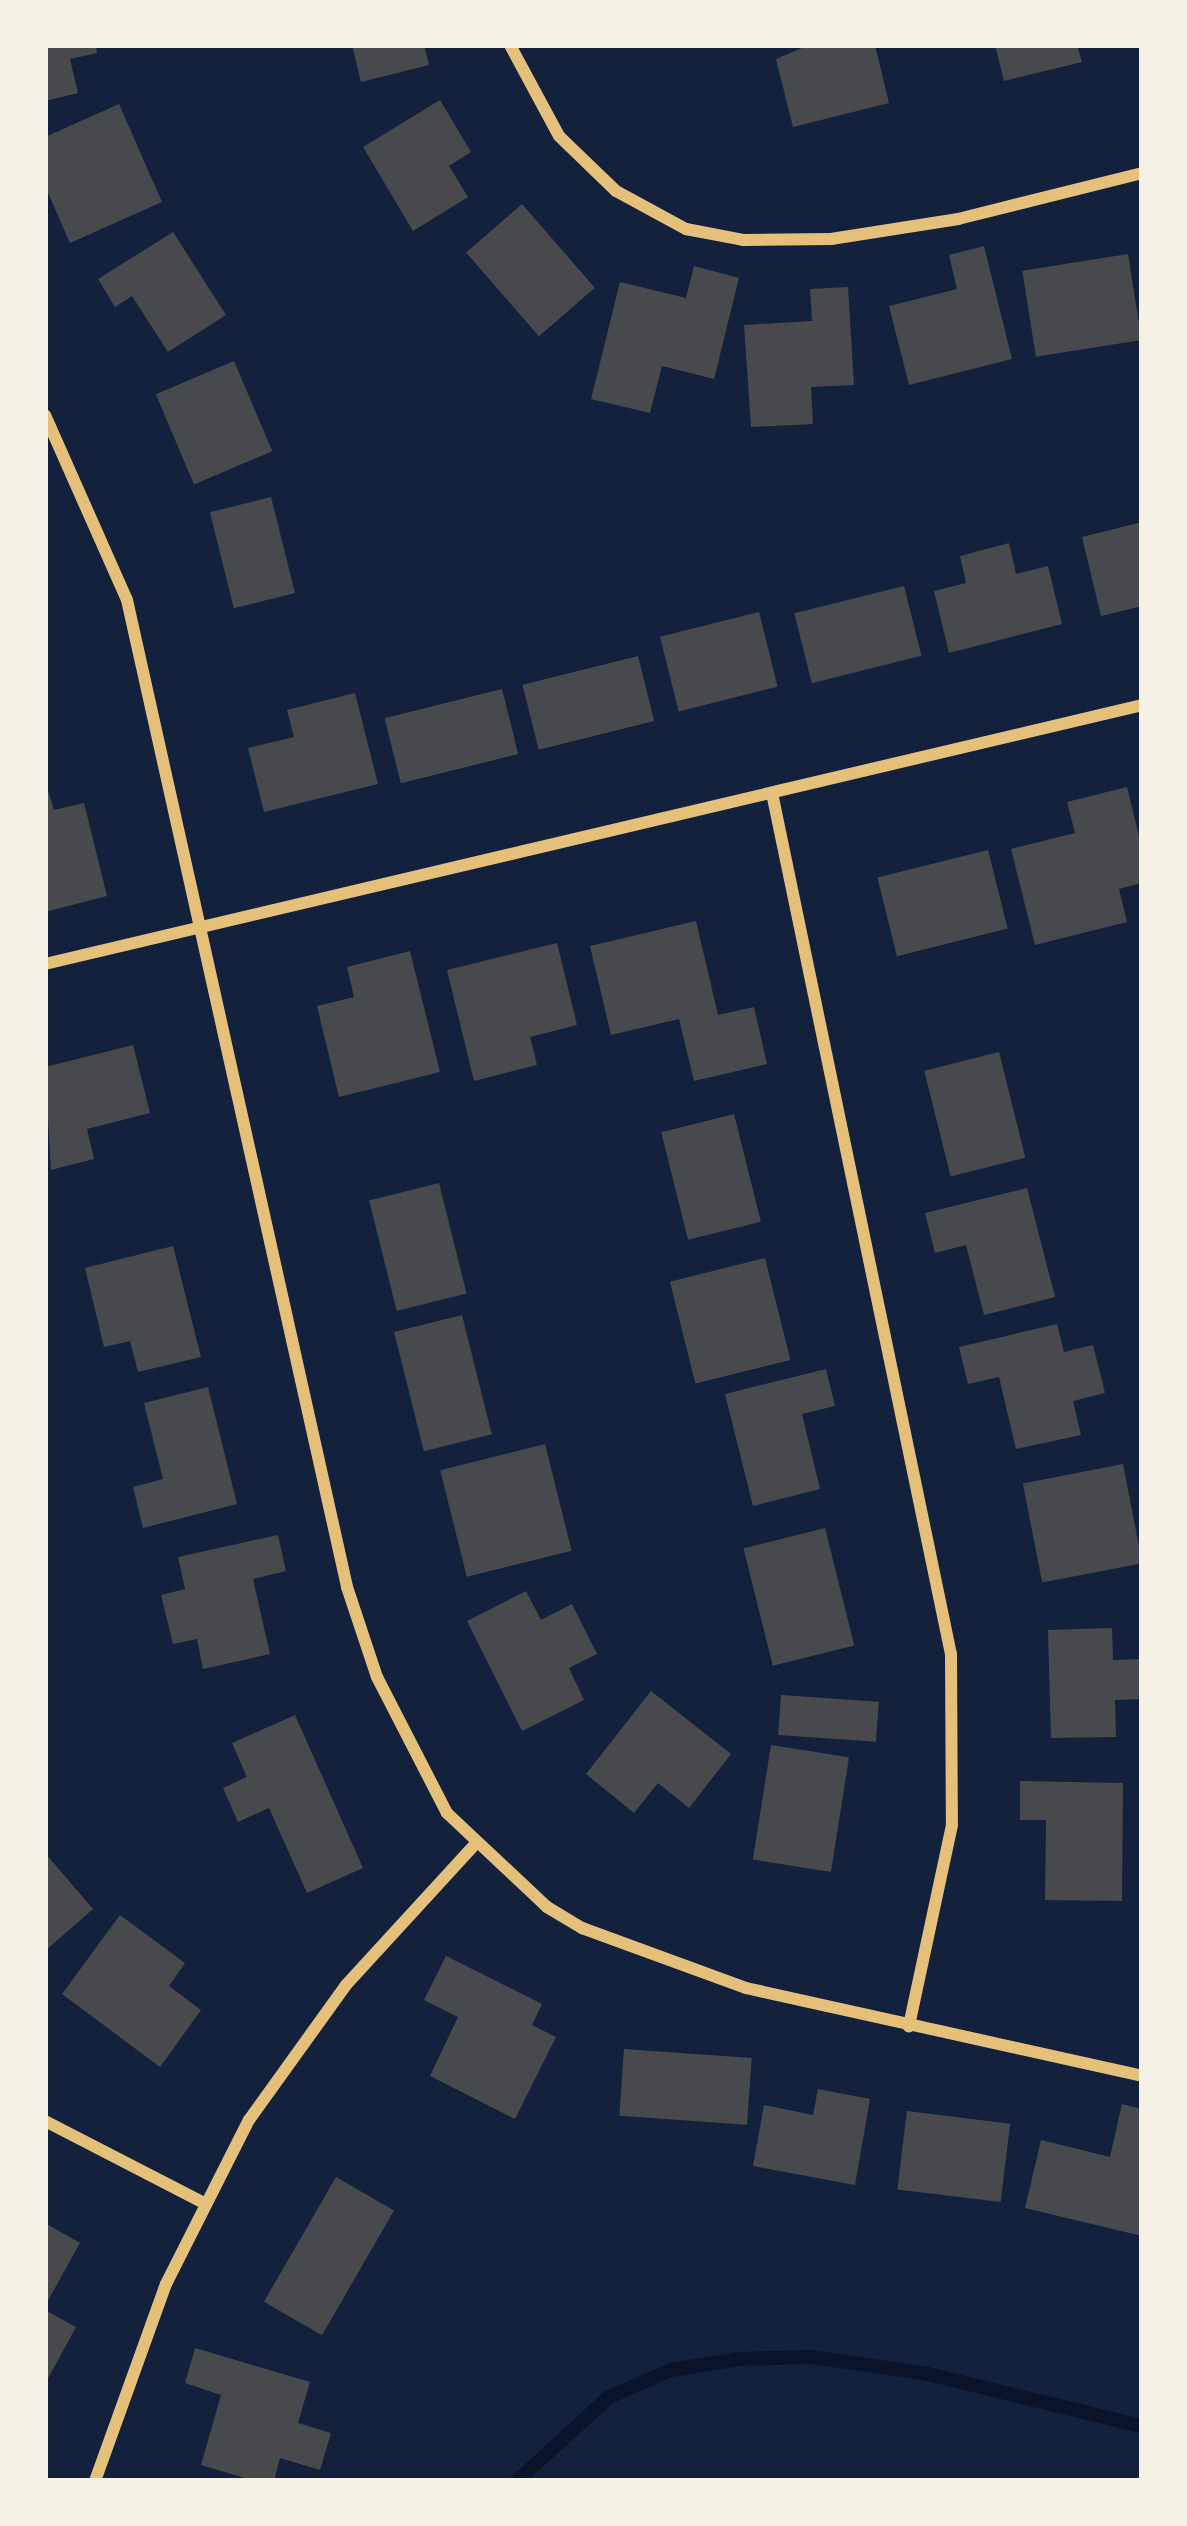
<!DOCTYPE html>
<html>
<head>
<meta charset="utf-8">
<style>
	body { margin:0 }
	#map { position:relative; width:1187px; height:2526px; overflow:hidden; background:#14213d; font-family:Manrope,sans-serif }
	div>[style] { position:absolute }
	.stream>* { height:14px; margin:-7px; padding:0 7px; transform-origin:7px; border-radius:7px; background:#0b132b }
	.building>* { inset:0; background:#48494c; transform-origin:0 0 }
	.minor>* { height:12px; margin:-6px; padding:0 6px; transform-origin:6px; border-radius:6px; background:#e5c07b }
	span { translate:-50% -50%; white-space:nowrap; text-align:center; line-height:1.15; -webkit-text-stroke:9px #f6f1e7; paint-order:stroke }
	.frame { position:absolute; inset:0; border:48px solid #f6f1e7; pointer-events:none }
</style>
</head>
<body>
<div id="map">
	<div class="stream">
		<div style="left:517px;top:2481px;width:125px;rotate:-42.4deg"></div>
		<div style="left:609px;top:2397px;width:68px;rotate:-23.5deg"></div>
		<div style="left:671px;top:2370px;width:69px;rotate:-9.2deg"></div>
		<div style="left:739px;top:2359px;width:73px;rotate:-1.6deg"></div>
		<div style="left:812px;top:2357px;width:117px;rotate:8.3deg"></div>
		<div style="left:928px;top:2374px;width:220px;rotate:13.7deg"></div>
	</div>
	<div class="building">
		<div style="clip-path:polygon(45px 45px,96px 45px,97px 53px,70px 59px,78px 93px,45px 101px)"></div>
		<div style="clip-path:polygon(352px 45px,424px 45px,429px 65px,361px 82px)"></div>
		<div style="clip-path:polygon(809px 45px,875px 45px,889px 103px,793px 127px,776px 59px)"></div>
		<div style="clip-path:polygon(995px 45px,1077px 45px,1082px 62px,1004px 81px)"></div>
		<div style="clip-path:polygon(440px 100px,471px 152px,449px 166px,468px 197px,413px 231px,363px 147px)"></div>
		<div style="clip-path:polygon(119px 104px,162px 202px,70px 243px,45px 186px,45px 137px)"></div>
		<div style="left:522px;top:204px;width:111px;height:74px;rotate:49deg"></div>
		<div style="clip-path:polygon(173px 232px,226px 315px,168px 352px,132px 296px,115px 307px,98px 279px)"></div>
		<div style="clip-path:polygon(984px 246px,1012px 359px,909px 385px,889px 306px,957px 289px,949px 255px)"></div>
		<div style="left:1128px;top:254px;width:87px;height:107px;rotate:81deg"></div>
		<div style="clip-path:polygon(694px 266px,739px 278px,714px 379px,662px 366px,650px 413px,591px 399px,620px 282px,686px 298px)"></div>
		<div style="clip-path:polygon(848px 287px,854px 385px,811px 387px,813px 424px,751px 427px,744px 325px,812px 321px,810px 289px)"></div>
		<div style="left:234px;top:361px;width:98px;height:85px;rotate:67deg"></div>
		<div style="left:271px;top:497px;width:99px;height:63px;rotate:76deg"></div>
		<div style="clip-path:polygon(1142px 522px,1142px 606px,1101px 616px,1082px 537px)"></div>
		<div style="clip-path:polygon(1009px 543px,1016px 574px,1048px 566px,1062px 624px,949px 653px,934px 591px,966px 583px,960px 556px)"></div>
		<div style="left:904px;top:586px;width:72px;height:113px;rotate:76deg"></div>
		<div style="left:759px;top:612px;width:77px;height:102px;rotate:76deg"></div>
		<div style="left:638px;top:656px;width:67px;height:119px;rotate:76deg"></div>
		<div style="left:502px;top:689px;width:67px;height:121px;rotate:76deg"></div>
		<div style="clip-path:polygon(355px 693px,378px 784px,264px 812px,248px 748px,294px 737px,287px 710px)"></div>
		<div style="clip-path:polygon(45px 781px,54px 810px,84px 803px,107px 896px,45px 912px)"></div>
		<div style="clip-path:polygon(1127px 787px,1142px 848px,1142px 883px,1119px 889px,1127px 922px,1035px 945px,1011px 849px,1075px 833px,1067px 802px)"></div>
		<div style="left:988px;top:850px;width:81px;height:114px;rotate:76deg"></div>
		<div style="clip-path:polygon(696px 921px,718px 1015px,754px 1007px,767px 1064px,694px 1081px,679px 1019px,611px 1035px,590px 946px)"></div>
		<div style="clip-path:polygon(557px 943px,577px 1025px,530px 1037px,537px 1065px,474px 1081px,447px 970px)"></div>
		<div style="clip-path:polygon(410px 951px,440px 1072px,339px 1097px,317px 1006px,354px 997px,347px 967px)"></div>
		<div style="clip-path:polygon(133px 1045px,150px 1113px,87px 1129px,94px 1159px,51px 1170px,45px 1067px)"></div>
		<div style="left:999px;top:1052px;width:109px;height:77px;rotate:76deg"></div>
		<div style="left:734px;top:1114px;width:111px;height:75px;rotate:76deg"></div>
		<div style="left:439px;top:1183px;width:114px;height:72px;rotate:76deg"></div>
		<div style="clip-path:polygon(1027px 1188px,1055px 1297px,984px 1315px,966px 1245px,935px 1253px,925px 1213px)"></div>
		<div style="clip-path:polygon(173px 1246px,201px 1357px,138px 1372px,130px 1341px,104px 1347px,85px 1268px)"></div>
		<div style="left:765px;top:1258px;width:105px;height:98px;rotate:76deg"></div>
		<div style="left:462px;top:1315px;width:123px;height:70px;rotate:76deg"></div>
		<div style="clip-path:polygon(1057px 1324px,1064px 1352px,1093px 1345px,1105px 1393px,1073px 1401px,1081px 1435px,1016px 1449px,999px 1377px,968px 1384px,959px 1347px)"></div>
		<div style="clip-path:polygon(826px 1369px,835px 1406px,802px 1414px,820px 1489px,753px 1506px,725px 1394px)"></div>
		<div style="clip-path:polygon(208px 1387px,237px 1504px,143px 1528px,133px 1487px,163px 1479px,144px 1403px)"></div>
		<div style="left:545px;top:1444px;width:110px;height:108px;rotate:76deg"></div>
		<div style="left:1123px;top:1464px;width:101px;height:102px;rotate:79deg"></div>
		<div style="left:825px;top:1528px;width:121px;height:84px;rotate:76deg"></div>
		<div style="clip-path:polygon(278px 1535px,286px 1571px,253px 1579px,270px 1654px,203px 1669px,197px 1639px,173px 1644px,161px 1595px,185px 1589px,178px 1557px)"></div>
		<div style="clip-path:polygon(526px 1591px,541px 1620px,572px 1604px,597px 1654px,569px 1668px,584px 1700px,522px 1731px,467px 1621px)"></div>
		<div style="clip-path:polygon(1112px 1628px,1113px 1660px,1142px 1659px,1142px 1699px,1115px 1700px,1116px 1737px,1051px 1738px,1048px 1630px)"></div>
		<div style="clip-path:polygon(651px 1691px,731px 1754px,689px 1808px,658px 1783px,634px 1813px,586px 1774px)"></div>
		<div style="left:781px;top:1695px;width:98px;height:40px;rotate:4deg"></div>
		<div style="clip-path:polygon(295px 1715px,363px 1868px,307px 1893px,269px 1808px,238px 1822px,223px 1788px,247px 1777px,232px 1743px)"></div>
		<div style="left:771px;top:1745px;width:79px;height:116px;rotate:9deg"></div>
		<div style="clip-path:polygon(1020px 1781px,1123px 1783px,1122px 1901px,1045px 1900px,1046px 1820px,1020px 1820px)"></div>
		<div style="clip-path:polygon(45px 1853px,93px 1909px,45px 1951px)"></div>
		<div style="clip-path:polygon(120px 1915px,185px 1963px,169px 1986px,201px 2010px,160px 2067px,62px 1994px)"></div>
		<div style="clip-path:polygon(446px 1956px,542px 2004px,532px 2025px,556px 2037px,515px 2119px,430px 2076px,458px 2017px,424px 2000px)"></div>
		<div style="left:624px;top:2049px;width:128px;height:67px;rotate:4deg"></div>
		<div style="clip-path:polygon(818px 2089px,870px 2099px,855px 2185px,753px 2166px,764px 2105px,813px 2115px)"></div>
		<div style="clip-path:polygon(1122px 2104px,1142px 2109px,1142px 2236px,1025px 2208px,1041px 2140px,1110px 2157px)"></div>
		<div style="left:907px;top:2111px;width:104px;height:79px;rotate:7deg"></div>
		<div style="left:336px;top:2177px;width:67px;height:144px;rotate:30deg"></div>
		<div style="clip-path:polygon(45px 2223px,80px 2243px,45px 2306px)"></div>
		<div style="clip-path:polygon(45px 2310px,76px 2327px,45px 2384px)"></div>
		<div style="clip-path:polygon(195px 2348px,310px 2382px,298px 2423px,331px 2433px,320px 2470px,280px 2458px,274px 2481px,255px 2481px,201px 2465px,221px 2395px,185px 2383px)"></div>
	</div>
	<div class="minor">
		<div style="left:510px;top:45px;width:103px;rotate:61.7deg"></div>
		<div style="left:559px;top:136px;width:79px;rotate:44deg"></div>
		<div style="left:616px;top:191px;width:80px;rotate:28.5deg"></div>
		<div style="left:686px;top:229px;width:58px;rotate:10.9deg"></div>
		<div style="left:743px;top:240px;width:88px;rotate:-0.7deg"></div>
		<div style="left:831px;top:239px;width:129px;rotate:-8.9deg"></div>
		<div style="left:958px;top:219px;width:190px;rotate:-14deg"></div>
		<div style="left:45px;top:415px;width:202px;rotate:66.1deg"></div>
		<div style="left:127px;top:600px;width:1011px;rotate:77.43deg"></div>
		<div style="left:347px;top:1587px;width:95px;rotate:71.6deg"></div>
		<div style="left:377px;top:1677px;width:153px;rotate:62.8deg"></div>
		<div style="left:447px;top:1813px;width:137px;rotate:43.2deg"></div>
		<div style="left:547px;top:1907px;width:41px;rotate:31deg"></div>
		<div style="left:582px;top:1928px;width:175px;rotate:20.1deg"></div>
		<div style="left:746px;top:1988px;width:406px;rotate:12.5deg"></div>
		<div style="left:772px;top:793px;width:879px;rotate:78.26deg"></div>
		<div style="left:951px;top:1654px;width:171px;rotate:89.7deg"></div>
		<div style="left:952px;top:1825px;width:206px;rotate:102.1deg"></div>
		<div style="left:45px;top:964px;width:1127px;rotate:-13.28deg"></div>
		<div style="left:45px;top:2121px;width:177px;rotate:27.3deg"></div>
		<div style="left:95px;top:2481px;width:209px;rotate:-70.2deg"></div>
		<div style="left:166px;top:2284px;width:184px;rotate:-63.2deg"></div>
		<div style="left:249px;top:2120px;width:166px;rotate:-54.3deg"></div>
		<div style="left:346px;top:1985px;width:191px;rotate:-47.5deg"></div>
	</div>
	<div class="frame"></div>
</div>
</body>
</html>
